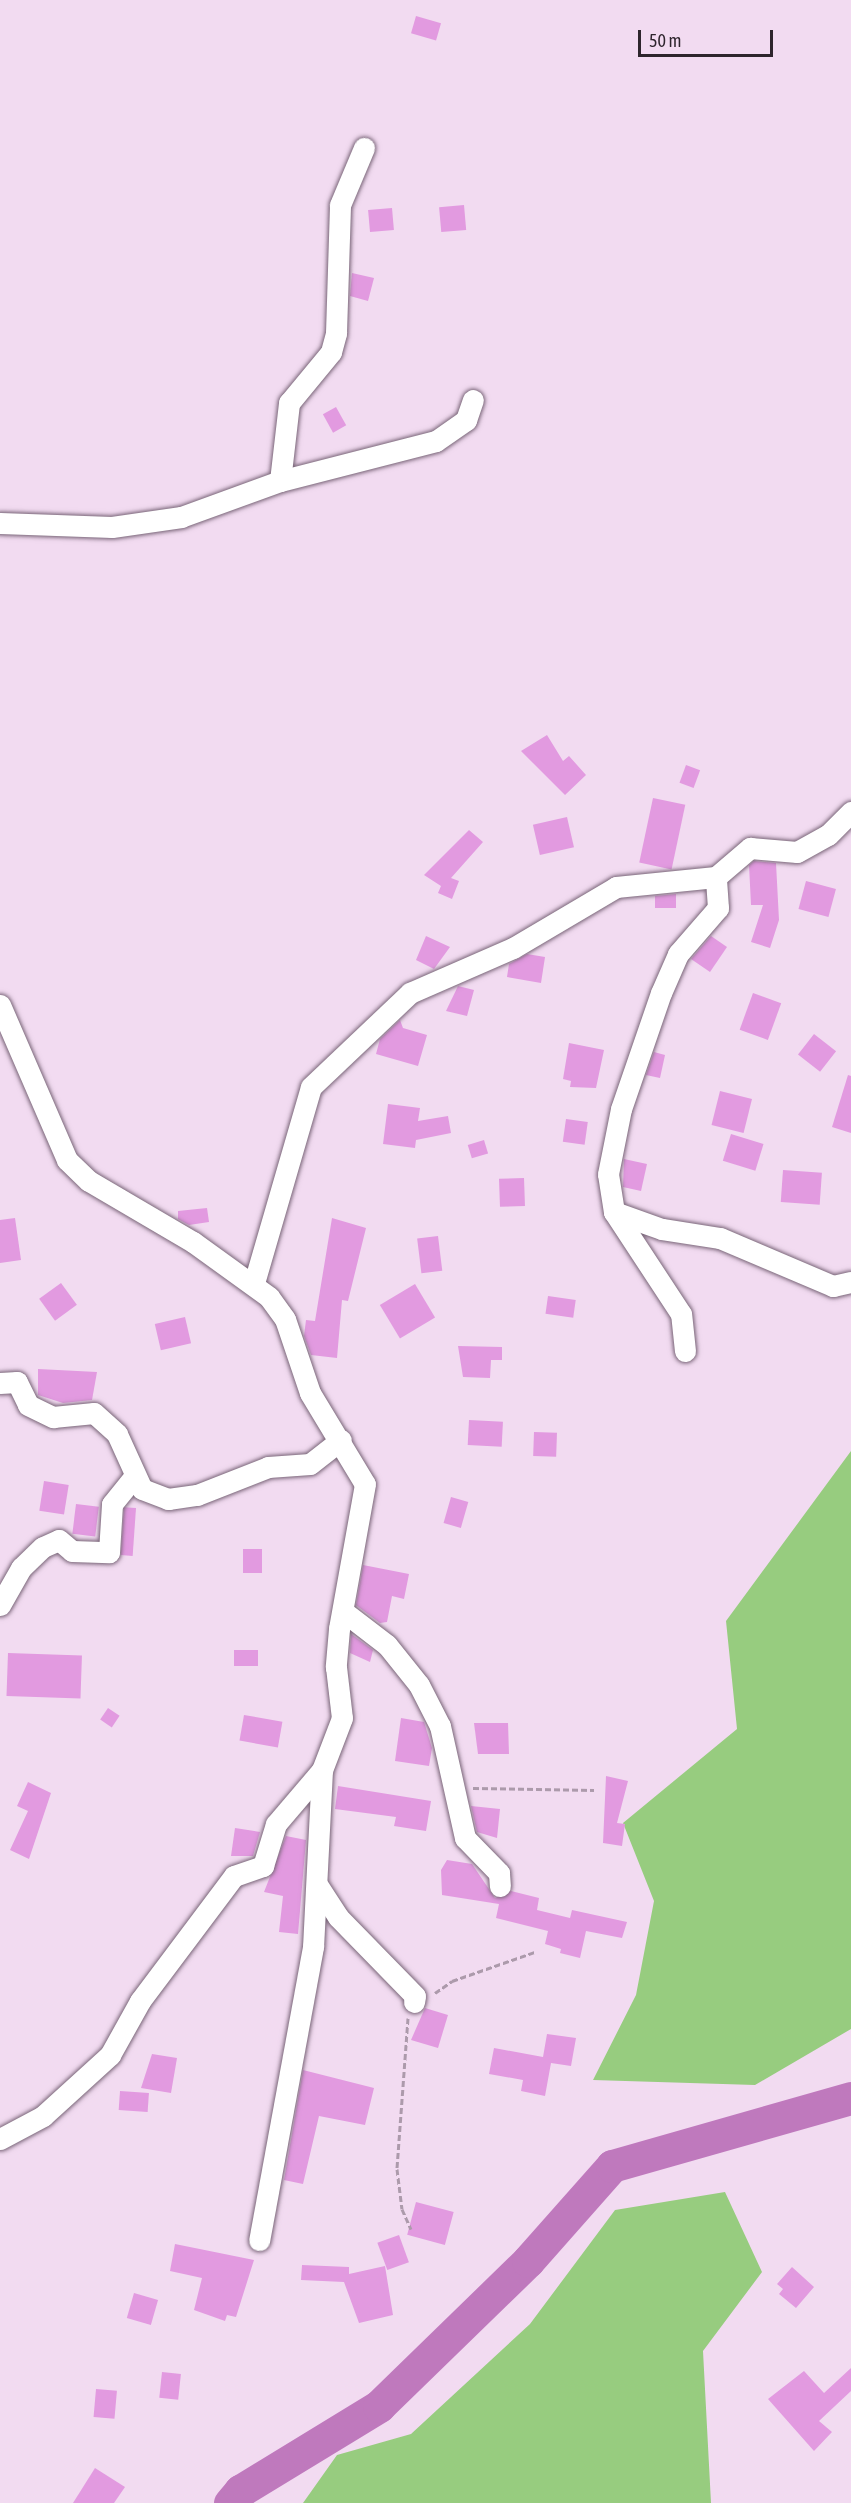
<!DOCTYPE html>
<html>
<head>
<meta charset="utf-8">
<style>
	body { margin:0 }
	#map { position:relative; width:851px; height:2503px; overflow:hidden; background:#f2dbf1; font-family:"Asap Condensed",sans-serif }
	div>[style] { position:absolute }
	.green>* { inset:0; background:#97cc7f }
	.river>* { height:33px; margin:-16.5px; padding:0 16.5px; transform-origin:16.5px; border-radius:16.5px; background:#bf79bd }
	.building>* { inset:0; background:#e29ae0; transform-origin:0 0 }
	.path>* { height:3px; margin-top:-1.5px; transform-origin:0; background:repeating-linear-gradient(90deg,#ac9aab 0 6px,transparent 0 9px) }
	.roads { filter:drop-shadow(0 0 2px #796578) drop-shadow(0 0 2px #796578) }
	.street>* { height:21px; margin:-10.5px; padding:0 10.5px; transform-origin:10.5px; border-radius:10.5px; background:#fff }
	span { translate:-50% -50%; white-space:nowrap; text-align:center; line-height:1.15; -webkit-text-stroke:4.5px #f2dbf1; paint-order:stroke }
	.scale { position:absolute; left:638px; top:30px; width:135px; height:27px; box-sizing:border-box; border:3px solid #2e252d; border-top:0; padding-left:8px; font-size:18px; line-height:21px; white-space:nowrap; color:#2e252d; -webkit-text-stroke:4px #f2dbf1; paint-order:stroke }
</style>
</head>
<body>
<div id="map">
	<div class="green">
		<div style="clip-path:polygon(851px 1451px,851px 2029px,755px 2085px,593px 2080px,636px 1995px,654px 1901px,623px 1823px,737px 1729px,726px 1621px)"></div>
		<div style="clip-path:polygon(725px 2192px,762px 2272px,703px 2351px,711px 2503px,303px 2503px,337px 2455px,411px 2434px,530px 2324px,615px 2210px)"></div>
	</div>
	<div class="river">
		<div style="left:230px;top:2503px;width:16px;rotate:-50deg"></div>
		<div style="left:240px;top:2491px;width:163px;rotate:-31.4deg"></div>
		<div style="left:379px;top:2406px;width:208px;rotate:-44.2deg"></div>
		<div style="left:528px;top:2261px;width:127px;rotate:-48.5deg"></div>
		<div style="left:612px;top:2166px;width:248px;rotate:-15.9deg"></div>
	</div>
	<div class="building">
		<div style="left:416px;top:16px;width:26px;height:18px;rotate:16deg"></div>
		<div style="left:464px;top:205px;width:25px;height:25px;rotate:85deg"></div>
		<div style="left:392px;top:208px;width:22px;height:24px;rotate:85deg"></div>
		<div style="clip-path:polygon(352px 273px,374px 278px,368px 301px,350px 296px)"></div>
		<div style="left:336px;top:407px;width:21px;height:15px;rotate:61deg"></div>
		<div style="clip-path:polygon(547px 735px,563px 761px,569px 756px,586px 775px,565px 795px,521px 751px)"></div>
		<div style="left:686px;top:765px;width:15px;height:19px;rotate:20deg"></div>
		<div style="left:653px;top:798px;width:33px;height:66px;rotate:12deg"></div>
		<div style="left:567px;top:817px;width:31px;height:35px;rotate:77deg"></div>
		<div style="clip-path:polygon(469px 830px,483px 842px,451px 878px,459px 881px,452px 899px,438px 893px,441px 886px,424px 875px)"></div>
		<div style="clip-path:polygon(754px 861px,776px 863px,779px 920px,770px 948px,751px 942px,763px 905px,751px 905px,749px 865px)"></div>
		<div style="left:806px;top:881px;width:31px;height:29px;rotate:15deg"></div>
		<div style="clip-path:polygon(676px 894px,676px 908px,655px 908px,655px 896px)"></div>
		<div style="clip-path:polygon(426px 936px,450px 947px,434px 969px,416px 960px)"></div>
		<div style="clip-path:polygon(711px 936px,727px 947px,710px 972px,691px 959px)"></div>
		<div style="clip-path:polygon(527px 954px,545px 957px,541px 983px,507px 977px,509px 964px)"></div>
		<div style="clip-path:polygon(458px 986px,474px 990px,467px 1016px,446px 1011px)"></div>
		<div style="left:753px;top:993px;width:30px;height:39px;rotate:20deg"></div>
		<div style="clip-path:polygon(400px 1020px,403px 1028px,427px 1035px,418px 1066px,376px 1054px,380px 1039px)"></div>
		<div style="left:814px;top:1034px;width:28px;height:26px;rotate:38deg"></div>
		<div style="clip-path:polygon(569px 1043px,604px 1050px,596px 1088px,570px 1087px,571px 1081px,563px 1079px)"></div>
		<div style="clip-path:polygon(654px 1052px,665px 1055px,660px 1078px,646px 1075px)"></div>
		<div style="clip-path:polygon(848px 1075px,851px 1076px,851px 1133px,832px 1127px)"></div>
		<div style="left:720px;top:1091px;width:33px;height:35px;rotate:14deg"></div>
		<div style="clip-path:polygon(388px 1104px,420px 1108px,418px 1121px,448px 1116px,451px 1133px,416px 1140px,415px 1148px,383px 1144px)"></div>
		<div style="left:566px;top:1119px;width:22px;height:23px;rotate:8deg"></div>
		<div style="left:731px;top:1134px;width:34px;height:28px;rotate:17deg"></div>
		<div style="left:484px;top:1140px;width:14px;height:17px;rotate:73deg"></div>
		<div style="clip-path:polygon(624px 1159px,647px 1164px,641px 1191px,623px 1187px)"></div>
		<div style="left:783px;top:1170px;width:39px;height:32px;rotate:4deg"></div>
		<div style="left:524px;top:1178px;width:28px;height:25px;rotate:88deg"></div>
		<div style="clip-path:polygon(207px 1208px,209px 1222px,189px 1225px,178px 1219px,178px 1211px)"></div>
		<div style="clip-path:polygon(15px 1218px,21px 1260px,0 1263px,0 1220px)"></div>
		<div style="clip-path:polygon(332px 1218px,366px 1228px,348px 1301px,342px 1300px,337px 1358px,311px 1355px,304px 1336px,306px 1320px,315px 1321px)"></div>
		<div style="left:438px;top:1236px;width:35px;height:21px;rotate:83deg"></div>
		<div style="left:61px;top:1283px;width:27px;height:27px;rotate:54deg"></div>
		<div style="left:415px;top:1284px;width:39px;height:41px;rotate:59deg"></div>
		<div style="left:548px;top:1296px;width:28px;height:18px;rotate:8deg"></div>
		<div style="left:185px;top:1317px;width:27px;height:31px;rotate:77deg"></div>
		<div style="clip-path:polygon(458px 1346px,502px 1347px,502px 1360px,491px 1360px,490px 1378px,463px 1377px)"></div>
		<div style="clip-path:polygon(38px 1369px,97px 1372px,92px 1400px,63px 1403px,38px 1395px)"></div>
		<div style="left:469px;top:1420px;width:34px;height:25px;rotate:3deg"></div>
		<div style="left:534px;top:1432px;width:23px;height:24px;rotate:2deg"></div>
		<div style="left:44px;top:1481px;width:25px;height:30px;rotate:9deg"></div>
		<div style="left:451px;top:1497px;width:18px;height:27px;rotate:16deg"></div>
		<div style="left:76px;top:1504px;width:23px;height:30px;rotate:7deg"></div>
		<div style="left:136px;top:1508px;width:48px;height:12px;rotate:94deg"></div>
		<div style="left:243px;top:1549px;width:19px;height:24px"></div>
		<div style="clip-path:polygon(363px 1565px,409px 1574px,404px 1599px,392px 1596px,387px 1622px,380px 1623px,356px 1605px)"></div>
		<div style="clip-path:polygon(351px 1634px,373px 1650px,370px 1662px,350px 1653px)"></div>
		<div style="left:234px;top:1650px;width:24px;height:16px"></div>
		<div style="left:8px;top:1653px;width:74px;height:43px;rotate:2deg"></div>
		<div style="left:108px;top:1708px;width:14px;height:14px;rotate:34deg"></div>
		<div style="left:244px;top:1715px;width:39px;height:26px;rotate:10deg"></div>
		<div style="clip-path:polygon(401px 1718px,424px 1722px,432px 1748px,429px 1766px,395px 1761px)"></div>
		<div style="clip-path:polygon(474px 1723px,508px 1723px,509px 1754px,478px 1754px)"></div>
		<div style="clip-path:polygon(606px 1776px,628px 1781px,617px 1823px,625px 1824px,622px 1846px,603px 1843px)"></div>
		<div style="clip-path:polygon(28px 1782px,51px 1793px,29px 1859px,10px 1850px,28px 1811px,17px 1806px)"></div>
		<div style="clip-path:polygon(338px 1786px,431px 1801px,426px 1831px,394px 1826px,396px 1817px,335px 1809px)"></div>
		<div style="clip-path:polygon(471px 1806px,500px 1809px,497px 1838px,477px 1832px)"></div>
		<div style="clip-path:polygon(235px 1828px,260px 1832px,253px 1856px,231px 1856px)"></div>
		<div style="clip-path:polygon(286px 1836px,306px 1840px,298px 1934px,279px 1932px,283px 1896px,264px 1892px)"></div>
		<div style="clip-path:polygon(447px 1860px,472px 1864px,495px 1898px,511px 1891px,539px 1898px,537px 1910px,570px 1918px,572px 1910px,627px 1922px,622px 1938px,586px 1931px,580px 1958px,560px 1953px,561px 1949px,545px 1944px,548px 1931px,496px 1918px,499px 1904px,442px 1895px,441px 1870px)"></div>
		<div style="clip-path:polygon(425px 2008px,448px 2015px,438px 2048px,411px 2040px)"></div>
		<div style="clip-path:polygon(547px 2034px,576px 2038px,571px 2066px,551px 2063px,545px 2096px,521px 2091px,523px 2080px,489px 2074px,494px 2048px,543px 2057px)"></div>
		<div style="clip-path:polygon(152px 2054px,177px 2058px,171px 2093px,141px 2088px)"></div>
		<div style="clip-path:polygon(303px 2070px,374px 2088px,365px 2125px,319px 2116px,303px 2184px,284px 2180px)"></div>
		<div style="left:120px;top:2091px;width:29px;height:19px;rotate:4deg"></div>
		<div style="left:416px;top:2202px;width:39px;height:34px;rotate:15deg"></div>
		<div style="left:399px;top:2235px;width:29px;height:23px;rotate:70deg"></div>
		<div style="clip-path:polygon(175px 2244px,254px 2260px,236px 2317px,227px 2315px,225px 2321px,194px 2310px,202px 2278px,170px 2271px)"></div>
		<div style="clip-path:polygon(302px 2265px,349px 2267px,349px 2274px,385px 2266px,393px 2315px,359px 2323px,344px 2282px,301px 2280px)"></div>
		<div style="clip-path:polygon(792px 2267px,814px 2287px,796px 2308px,779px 2294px,783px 2289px,777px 2284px)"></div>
		<div style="left:134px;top:2293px;width:25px;height:26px;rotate:16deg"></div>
		<div style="clip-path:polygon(851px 2368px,851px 2391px,819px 2421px,832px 2432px,814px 2451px,768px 2399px,804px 2371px,824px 2393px)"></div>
		<div style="left:162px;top:2372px;width:19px;height:26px;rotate:6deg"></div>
		<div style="left:96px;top:2389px;width:21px;height:28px;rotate:5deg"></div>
		<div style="clip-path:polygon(95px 2468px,125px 2487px,114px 2503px,73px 2503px)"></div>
	</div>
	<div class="path">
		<div style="left:473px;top:1788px;width:121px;rotate:0.9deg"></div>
		<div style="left:435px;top:1993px;width:21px;rotate:-35deg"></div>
		<div style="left:452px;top:1981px;width:88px;rotate:-19.3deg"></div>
		<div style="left:408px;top:2018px;width:151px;rotate:94.2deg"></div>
		<div style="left:397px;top:2169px;width:40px;rotate:82.9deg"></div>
		<div style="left:402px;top:2209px;width:22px;rotate:66deg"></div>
	</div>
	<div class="roads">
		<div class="street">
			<div style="left:280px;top:481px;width:79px;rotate:-83.4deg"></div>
			<div style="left:289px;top:403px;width:66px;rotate:-50.5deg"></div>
			<div style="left:331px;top:352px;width:20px;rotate:-75deg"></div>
			<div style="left:336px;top:333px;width:128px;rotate:-88.2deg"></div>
			<div style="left:340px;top:205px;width:62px;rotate:-67.2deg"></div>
			<div style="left:0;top:523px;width:112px;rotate:2deg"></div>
			<div style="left:112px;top:527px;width:70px;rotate:-8.2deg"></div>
			<div style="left:181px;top:517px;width:105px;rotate:-20deg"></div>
			<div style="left:280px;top:481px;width:161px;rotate:-14.4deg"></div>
			<div style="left:436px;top:441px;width:37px;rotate:-35deg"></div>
			<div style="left:466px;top:420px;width:21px;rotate:-71deg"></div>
			<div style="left:0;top:1005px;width:169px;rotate:66.6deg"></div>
			<div style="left:67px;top:1160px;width:30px;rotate:44deg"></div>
			<div style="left:89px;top:1181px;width:121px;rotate:30.4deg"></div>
			<div style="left:193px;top:1242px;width:94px;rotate:35.9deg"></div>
			<div style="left:269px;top:1297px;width:27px;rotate:54deg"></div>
			<div style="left:285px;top:1319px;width:78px;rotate:71.3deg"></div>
			<div style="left:310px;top:1393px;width:106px;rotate:58.9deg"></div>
			<div style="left:365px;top:1484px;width:147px;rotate:100.2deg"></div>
			<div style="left:339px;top:1629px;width:38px;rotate:95deg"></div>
			<div style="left:336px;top:1667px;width:51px;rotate:83.3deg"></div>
			<div style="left:342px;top:1718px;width:56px;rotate:111deg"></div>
			<div style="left:322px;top:1770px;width:177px;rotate:92.9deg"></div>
			<div style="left:313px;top:1947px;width:298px;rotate:100.4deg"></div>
			<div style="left:614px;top:1212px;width:51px;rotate:19.5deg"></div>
			<div style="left:662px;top:1229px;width:59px;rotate:8.8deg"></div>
			<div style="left:720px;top:1238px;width:123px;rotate:23deg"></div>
			<div style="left:833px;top:1286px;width:18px;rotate:-13deg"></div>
			<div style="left:254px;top:1283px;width:204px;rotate:-73.8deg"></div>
			<div style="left:311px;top:1087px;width:137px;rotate:-43.5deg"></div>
			<div style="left:410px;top:993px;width:112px;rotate:-23.6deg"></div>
			<div style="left:513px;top:948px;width:120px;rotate:-30.6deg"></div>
			<div style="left:616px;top:887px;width:100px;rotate:-5.7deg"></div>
			<div style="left:716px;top:877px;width:45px;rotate:-40.5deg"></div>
			<div style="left:750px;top:848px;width:47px;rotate:4.9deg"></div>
			<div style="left:797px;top:852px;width:35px;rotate:-29deg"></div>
			<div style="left:828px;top:835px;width:33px;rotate:-45deg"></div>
			<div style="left:685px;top:1351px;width:37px;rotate:-96deg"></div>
			<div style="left:681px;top:1314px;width:122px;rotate:-123.3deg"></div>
			<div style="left:614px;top:1212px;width:38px;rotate:-99deg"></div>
			<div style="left:608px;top:1174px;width:66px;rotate:-78.7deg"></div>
			<div style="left:621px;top:1109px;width:123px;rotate:-71deg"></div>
			<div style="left:661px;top:993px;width:43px;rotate:-66.4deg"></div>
			<div style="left:678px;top:954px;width:61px;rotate:-49deg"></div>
			<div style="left:718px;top:908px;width:31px;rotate:-94deg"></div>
			<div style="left:0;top:1383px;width:17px;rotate:-3deg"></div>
			<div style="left:17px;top:1382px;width:25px;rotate:64deg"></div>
			<div style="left:28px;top:1405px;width:28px;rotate:26deg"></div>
			<div style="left:53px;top:1417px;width:41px;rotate:-5.6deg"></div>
			<div style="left:94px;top:1413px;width:31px;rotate:42deg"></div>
			<div style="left:117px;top:1434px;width:60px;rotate:65.6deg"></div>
			<div style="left:142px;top:1489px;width:28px;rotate:21deg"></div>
			<div style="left:168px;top:1499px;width:29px;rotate:-8deg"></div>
			<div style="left:197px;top:1495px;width:76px;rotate:-21.5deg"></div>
			<div style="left:268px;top:1467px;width:42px;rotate:-4.1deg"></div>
			<div style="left:310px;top:1464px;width:39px;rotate:-38deg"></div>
			<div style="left:0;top:1605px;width:43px;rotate:-60.4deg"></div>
			<div style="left:21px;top:1568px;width:30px;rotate:-44deg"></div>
			<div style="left:43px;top:1547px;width:17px;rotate:-24deg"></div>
			<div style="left:59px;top:1540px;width:17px;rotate:40deg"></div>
			<div style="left:72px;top:1551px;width:37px;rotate:2deg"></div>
			<div style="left:109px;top:1552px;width:48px;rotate:-86.4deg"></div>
			<div style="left:112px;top:1504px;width:33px;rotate:-51deg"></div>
			<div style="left:344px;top:1612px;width:54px;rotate:37.5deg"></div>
			<div style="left:387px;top:1645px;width:51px;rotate:51.3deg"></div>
			<div style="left:419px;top:1685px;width:46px;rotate:62.9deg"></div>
			<div style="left:440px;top:1726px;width:115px;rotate:77.4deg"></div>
			<div style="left:465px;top:1838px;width:49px;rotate:45.8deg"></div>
			<div style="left:499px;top:1873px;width:13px;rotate:86deg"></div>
			<div style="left:318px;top:1886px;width:37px;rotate:57deg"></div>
			<div style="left:338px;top:1917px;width:110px;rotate:45.7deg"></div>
			<div style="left:415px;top:1996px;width:6px;rotate:99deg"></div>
			<div style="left:0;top:2139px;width:49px;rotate:-28.1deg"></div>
			<div style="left:43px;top:2116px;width:91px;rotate:-42.3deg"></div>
			<div style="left:110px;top:2055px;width:62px;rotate:-60.9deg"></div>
			<div style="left:140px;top:2001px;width:156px;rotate:-53.1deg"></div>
			<div style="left:234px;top:1876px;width:31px;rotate:-19deg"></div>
			<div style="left:263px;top:1866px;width:44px;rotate:-72.8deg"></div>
			<div style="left:276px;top:1824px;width:71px;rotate:-49.6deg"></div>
		</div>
	</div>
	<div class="scale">50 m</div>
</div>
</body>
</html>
